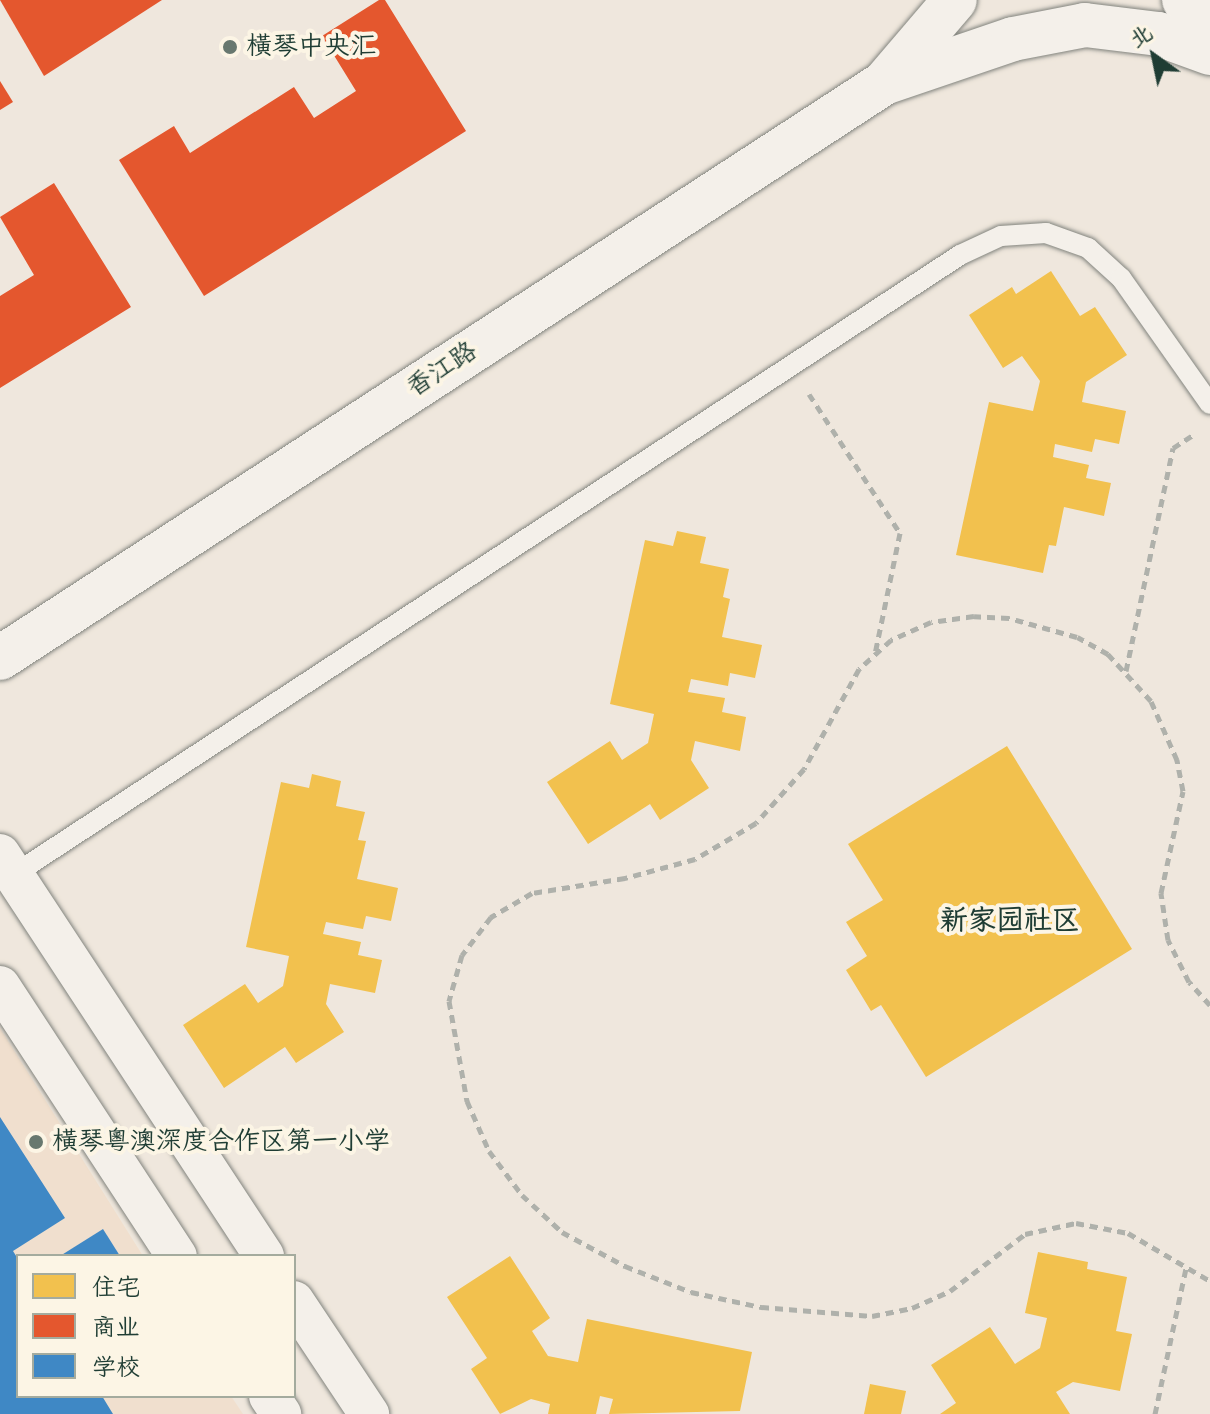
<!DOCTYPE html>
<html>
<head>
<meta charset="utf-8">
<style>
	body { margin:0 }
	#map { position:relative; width:1210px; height:1414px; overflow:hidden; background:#efe7dd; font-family:Pangolin,"LXGW WenKai TC",sans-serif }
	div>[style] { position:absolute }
	.built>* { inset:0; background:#f0dfce }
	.homes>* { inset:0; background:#f2c14e }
	.shops>* { inset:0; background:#e4572e }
	.schools>* { inset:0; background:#3f88c5 }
	.path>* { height:5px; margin-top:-2.5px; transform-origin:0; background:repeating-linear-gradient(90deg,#afb1ab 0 8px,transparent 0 14px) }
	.roads { filter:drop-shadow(0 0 2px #82847e) drop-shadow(0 0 2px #82847e) }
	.service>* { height:20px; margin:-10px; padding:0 10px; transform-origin:10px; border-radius:10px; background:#f4f0ea }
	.minor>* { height:40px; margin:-20px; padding:0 20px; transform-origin:20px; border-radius:20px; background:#f4f0ea }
	.secondary>* { height:44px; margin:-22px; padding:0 22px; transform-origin:22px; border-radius:22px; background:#f4f0ea }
	.dots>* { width:22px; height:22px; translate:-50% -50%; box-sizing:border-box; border:4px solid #fcf5e5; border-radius:50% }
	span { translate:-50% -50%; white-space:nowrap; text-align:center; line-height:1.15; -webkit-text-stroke:8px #fcf5e5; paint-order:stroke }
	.poi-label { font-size:26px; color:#1f3d34 }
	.left { translate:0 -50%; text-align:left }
	.street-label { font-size:26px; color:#1f3d34 }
	.neighbourhood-label { font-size:28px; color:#1f3d34; font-weight:700 }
	.legend { position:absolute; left:16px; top:1254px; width:280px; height:144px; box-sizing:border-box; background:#fcf5e5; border:2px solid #a4ab9e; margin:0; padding:10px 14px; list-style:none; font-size:24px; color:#1f3d34 }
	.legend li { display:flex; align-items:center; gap:16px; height:40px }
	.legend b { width:40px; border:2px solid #a4ab9e }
	.north { position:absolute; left:1114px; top:16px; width:80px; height:80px; -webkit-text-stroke:6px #fcf5e5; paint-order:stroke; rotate:327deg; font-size:22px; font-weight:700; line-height:32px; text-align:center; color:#1f3d34 }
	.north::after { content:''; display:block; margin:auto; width:28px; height:36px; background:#1f3d34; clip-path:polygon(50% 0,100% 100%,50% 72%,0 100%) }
</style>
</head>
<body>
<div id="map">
	<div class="built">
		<div style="clip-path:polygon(0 1028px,143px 1256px,18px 1256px,18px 1396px,231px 1396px,243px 1414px,0 1414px)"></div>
	</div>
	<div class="homes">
		<div style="clip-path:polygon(1051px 271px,1080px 316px,1095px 307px,1127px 355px,1086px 382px,1082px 402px,1126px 411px,1119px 444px,1095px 439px,1092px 452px,1055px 444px,1053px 457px,1089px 465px,1086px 478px,1111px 483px,1104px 516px,1064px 507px,1056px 546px,1049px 545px,1043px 573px,956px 555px,989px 402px,1033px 411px,1040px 381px,1022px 356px,1003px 368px,969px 315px,1012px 287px,1016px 294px)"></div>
		<div style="clip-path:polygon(677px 531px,706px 537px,700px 563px,729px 569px,723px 597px,730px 599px,722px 637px,762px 645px,755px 678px,730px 673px,728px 686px,691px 679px,688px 692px,725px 698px,722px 712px,746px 717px,740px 751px,695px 741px,691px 760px,709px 788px,660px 820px,650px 804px,588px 844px,547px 782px,610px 741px,622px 760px,648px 743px,654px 714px,610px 704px,645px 540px,673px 546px)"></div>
		<div style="clip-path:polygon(1007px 746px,1132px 949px,926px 1077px,881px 1005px,871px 1011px,846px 970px,867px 956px,846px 922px,883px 900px,848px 844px)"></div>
		<div style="clip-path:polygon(312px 774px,341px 781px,336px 806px,365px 812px,358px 840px,366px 841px,357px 879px,398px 888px,391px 921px,366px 916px,363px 929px,326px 922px,323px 934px,361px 942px,358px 955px,382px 960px,375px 993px,330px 984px,326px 1004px,344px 1032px,296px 1063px,285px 1047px,224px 1088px,183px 1025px,245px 984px,258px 1003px,283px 986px,289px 956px,246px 947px,281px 782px,309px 788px)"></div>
		<div style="clip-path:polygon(1038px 1252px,1088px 1262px,1087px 1269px,1127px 1277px,1116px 1331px,1132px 1334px,1120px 1391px,1073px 1382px,1056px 1392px,1070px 1414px,940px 1414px,956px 1403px,931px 1365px,990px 1327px,1015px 1364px,1040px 1348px,1047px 1318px,1025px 1313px)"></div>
		<div style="clip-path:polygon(510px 1256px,550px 1318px,532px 1331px,548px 1356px,578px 1362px,587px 1319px,752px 1352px,740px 1411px,609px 1414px,613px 1399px,600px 1396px,596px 1414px,548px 1414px,550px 1404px,531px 1399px,500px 1414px,471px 1369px,487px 1358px,447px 1297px)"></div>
		<div style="clip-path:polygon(870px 1384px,906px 1391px,901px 1414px,864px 1414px)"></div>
	</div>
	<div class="shops">
		<div style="clip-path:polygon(0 0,162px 0,44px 76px)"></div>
		<div style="clip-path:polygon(379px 0,385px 0,466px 131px,204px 296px,119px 160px,174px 126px,190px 153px,294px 87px,314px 118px,356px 91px,322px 36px)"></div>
		<div style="clip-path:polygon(0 81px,13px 102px,0 110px)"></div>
		<div style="clip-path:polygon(54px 183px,131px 307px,0 388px,0 296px,34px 275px,0 217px)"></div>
	</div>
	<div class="schools">
		<div style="clip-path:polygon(0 1117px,65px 1218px,13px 1251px,18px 1259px,18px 1396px,102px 1396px,113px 1414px,0 1414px)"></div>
		<div style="clip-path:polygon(103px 1229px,120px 1256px,60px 1256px)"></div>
	</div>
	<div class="path">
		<div style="left:809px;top:394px;width:166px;rotate:56.8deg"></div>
		<div style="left:900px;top:533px;width:124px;rotate:101.7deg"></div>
		<div style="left:1126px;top:671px;width:228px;rotate:-78.1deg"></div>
		<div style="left:1173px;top:448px;width:24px;rotate:-33deg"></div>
		<div style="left:1210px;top:1005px;width:31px;rotate:-132deg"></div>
		<div style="left:1189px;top:982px;width:47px;rotate:-116.6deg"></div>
		<div style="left:1168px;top:940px;width:48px;rotate:-98.5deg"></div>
		<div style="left:1161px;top:893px;width:104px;rotate:-77.8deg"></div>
		<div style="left:1183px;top:791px;width:32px;rotate:-101deg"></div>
		<div style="left:1177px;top:760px;width:64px;rotate:-113.8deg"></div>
		<div style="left:1151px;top:701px;width:64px;rotate:-132.5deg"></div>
		<div style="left:1108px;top:654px;width:35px;rotate:-151deg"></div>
		<div style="left:1077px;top:637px;width:71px;rotate:-164.4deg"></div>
		<div style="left:1009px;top:618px;width:35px;rotate:-177deg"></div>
		<div style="left:974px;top:616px;width:43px;rotate:172.1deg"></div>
		<div style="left:931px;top:622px;width:44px;rotate:155.8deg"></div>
		<div style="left:891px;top:640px;width:43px;rotate:137.8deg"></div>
		<div style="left:859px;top:669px;width:114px;rotate:118.8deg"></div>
		<div style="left:804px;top:769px;width:72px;rotate:131.6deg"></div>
		<div style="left:756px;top:823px;width:71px;rotate:149.5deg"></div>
		<div style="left:695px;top:859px;width:73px;rotate:164.8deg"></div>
		<div style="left:625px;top:878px;width:94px;rotate:170.8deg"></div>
		<div style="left:532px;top:893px;width:48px;rotate:149.7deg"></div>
		<div style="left:491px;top:917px;width:48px;rotate:127.3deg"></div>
		<div style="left:462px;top:955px;width:48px;rotate:105.8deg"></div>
		<div style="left:449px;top:1001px;width:102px;rotate:79.8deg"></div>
		<div style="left:467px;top:1101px;width:55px;rotate:66.3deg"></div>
		<div style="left:489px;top:1151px;width:55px;rotate:53.1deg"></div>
		<div style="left:522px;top:1195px;width:54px;rotate:42.8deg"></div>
		<div style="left:562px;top:1232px;width:72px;rotate:28.4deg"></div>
		<div style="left:625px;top:1266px;width:71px;rotate:21.5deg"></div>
		<div style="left:691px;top:1292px;width:72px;rotate:12.1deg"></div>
		<div style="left:761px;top:1307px;width:111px;rotate:4.6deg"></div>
		<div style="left:872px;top:1316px;width:41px;rotate:-11.3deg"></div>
		<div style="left:912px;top:1308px;width:42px;rotate:-24.1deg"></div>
		<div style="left:950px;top:1291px;width:94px;rotate:-37.2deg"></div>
		<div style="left:1025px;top:1234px;width:52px;rotate:-12.2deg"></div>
		<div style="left:1076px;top:1223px;width:53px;rotate:10.9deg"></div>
		<div style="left:1128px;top:1233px;width:95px;rotate:30.3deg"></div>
		<div style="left:1155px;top:1414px;width:149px;rotate:-78deg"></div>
	</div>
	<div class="roads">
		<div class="service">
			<div style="left:13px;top:875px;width:1132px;rotate:-33.21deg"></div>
			<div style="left:960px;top:255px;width:45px;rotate:-24.9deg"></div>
			<div style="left:1001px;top:236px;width:45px;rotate:-3.8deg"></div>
			<div style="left:1046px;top:233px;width:45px;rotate:19.7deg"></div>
			<div style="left:1088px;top:248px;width:45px;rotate:42.3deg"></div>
			<div style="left:1121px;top:278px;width:154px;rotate:54.8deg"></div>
		</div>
		<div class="minor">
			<div style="left:0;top:854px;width:481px;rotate:56.7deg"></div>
			<div style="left:0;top:986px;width:323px;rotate:56.8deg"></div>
			<div style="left:294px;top:1301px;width:136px;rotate:56.4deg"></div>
			<div style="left:269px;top:1396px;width:22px;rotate:56deg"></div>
		</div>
		<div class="secondary">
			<div style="left:1184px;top:0;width:44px;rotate:53.4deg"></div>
			<div style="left:884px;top:83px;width:109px;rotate:-49.5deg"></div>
			<div style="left:0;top:658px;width:1055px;rotate:-33.04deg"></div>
			<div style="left:884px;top:83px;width:136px;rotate:-18.8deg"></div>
			<div style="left:1013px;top:39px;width:73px;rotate:-11deg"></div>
			<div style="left:1085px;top:25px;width:74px;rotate:7deg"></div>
			<div style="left:1158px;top:34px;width:55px;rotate:20.1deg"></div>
		</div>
	</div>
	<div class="dots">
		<div style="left:230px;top:47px;background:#68786f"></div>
		<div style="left:36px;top:1142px;background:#68786f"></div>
	</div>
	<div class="poi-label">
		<span class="left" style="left:246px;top:47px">横琴中央汇</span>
		<span class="left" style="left:52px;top:1142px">横琴粤澳深度合作区第一小学</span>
	</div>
	<div class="street-label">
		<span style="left:442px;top:370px;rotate:-33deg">香江路</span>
	</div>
	<div class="neighbourhood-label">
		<span style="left:1010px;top:921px">新家园社区</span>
	</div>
	<ul class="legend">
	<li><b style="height:22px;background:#f2c14e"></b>住宅</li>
	<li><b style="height:22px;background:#e4572e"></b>商业</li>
	<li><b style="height:22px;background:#3f88c5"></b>学校</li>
	</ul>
	<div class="north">北</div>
</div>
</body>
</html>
